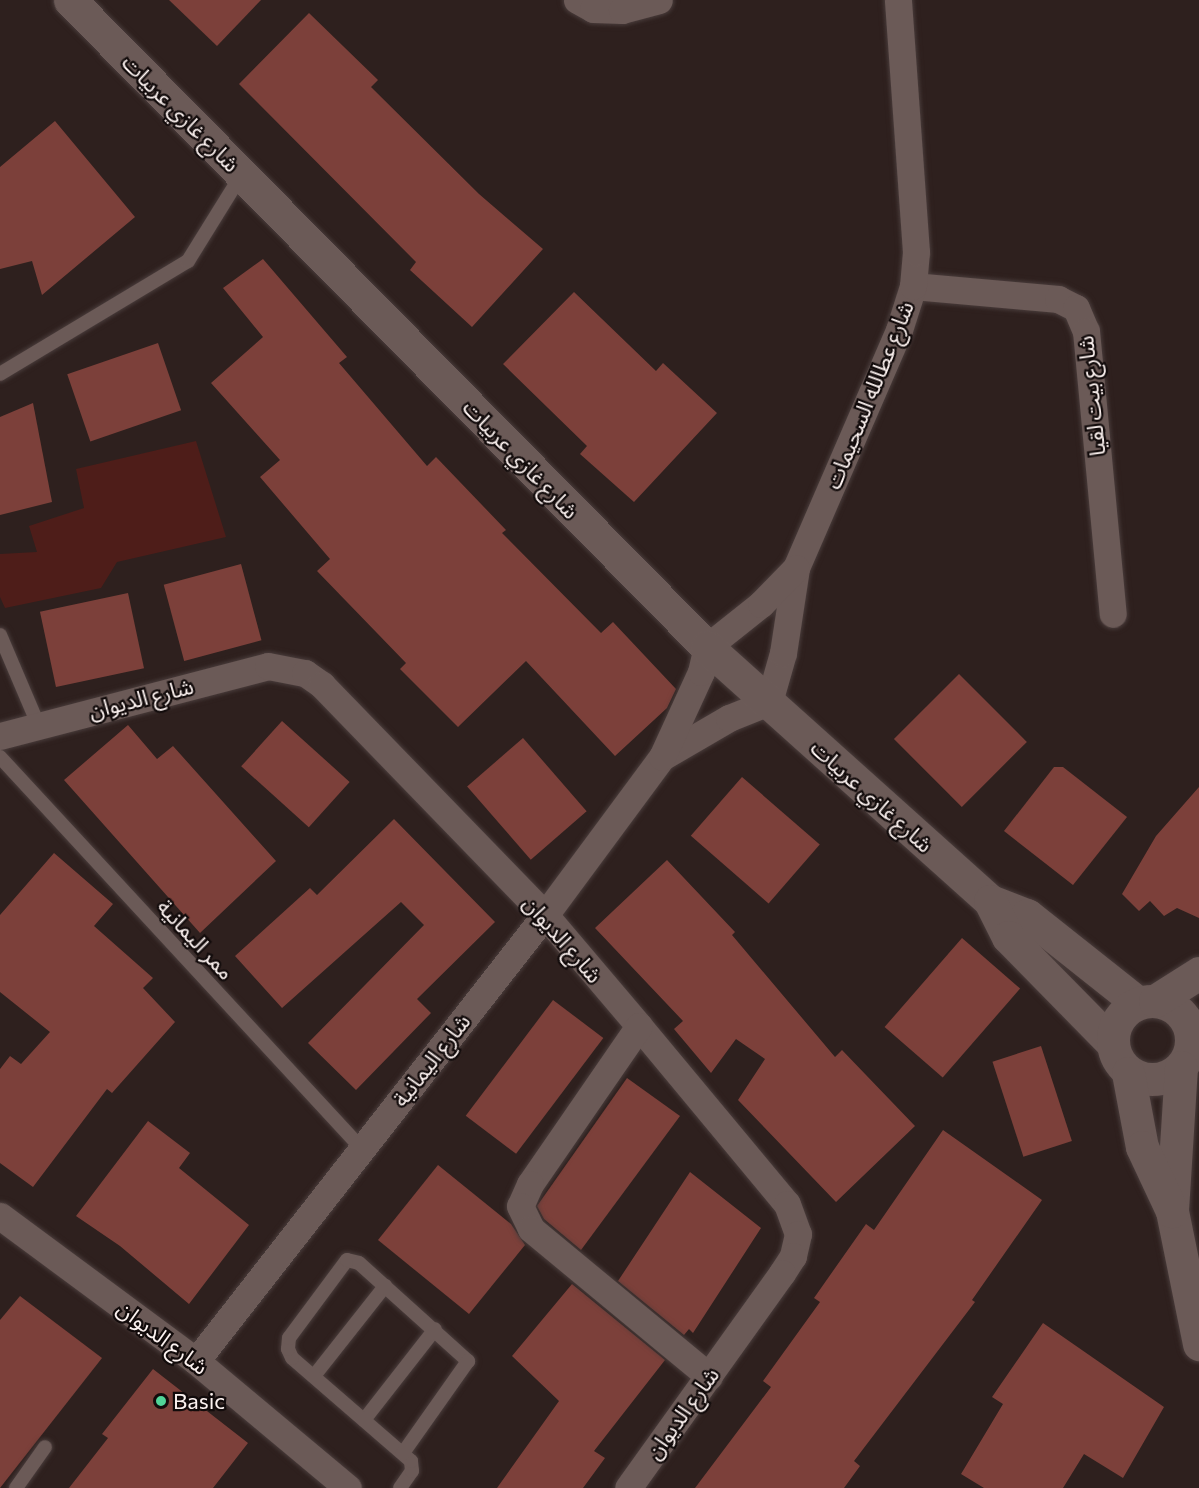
<!DOCTYPE html>
<html>
<head>
<meta charset="utf-8">
<style>
	body { margin:0 }
	#map { position:relative; width:1199px; height:1488px; overflow:hidden; background:#2e201e; font-family:Commissioner,"Noto Sans Arabic",sans-serif }
	div>[style] { position:absolute }
	.green>* { inset:0; background:#4e1d19 }
	.building>* { inset:0; background:#7c403a; transform-origin:0 0 }
	.roads { filter:drop-shadow(0 0 2px #493c3b) drop-shadow(0 0 2px #493c3b) }
	.service>* { height:14px; margin:-7px; padding:0 7px; transform-origin:7px; border-radius:7px; background:#6b5a57 }
	.minor>* { height:27px; margin:-13.5px; padding:0 13.5px; transform-origin:13.5px; border-radius:13.5px; background:#6b5a57 }
	.tertiary>* { height:33px; margin:-16.5px; padding:0 16.5px; transform-origin:16.5px; border-radius:16.5px; background:#6b5a57 }
	.tertiary>.ring { margin:-16.5px; padding:0; box-sizing:content-box; background:none; border:33px solid #6b5a57; border-radius:50% }
	.dots>* { width:16px; height:16px; translate:-50% -50%; box-sizing:border-box; border:3px solid #120b0b; border-radius:50% }
	span { translate:-50% -50%; white-space:nowrap; text-align:center; line-height:1.15; -webkit-text-stroke:4.5px #120b0b; paint-order:stroke }
	.street-label { font-size:22px; color:#fcf2f0 }
	.poi-label { font-size:22px; color:#fcf2f0 }
	.left { translate:0 -50%; text-align:left }
</style>
</head>
<body>
<div id="map">
	<div class="green">
		<div style="clip-path:polygon(196px 441px,226px 537px,117px 562px,101px 588px,5px 608px,0 597px,0 554px,37px 552px,29px 526px,84px 508px,76px 469px)"></div>
	</div>
	<div class="building">
		<div style="clip-path:polygon(169px 0,261px 0,217px 46px)"></div>
		<div style="clip-path:polygon(309px 13px,378px 80px,371px 87px,479px 194px,543px 249px,472px 327px,410px 270px,416px 262px,239px 84px)"></div>
		<div style="clip-path:polygon(55px 121px,135px 217px,42px 295px,32px 261px,0 269px,0 167px)"></div>
		<div style="clip-path:polygon(263px 259px,347px 357px,339px 363px,427px 466px,436px 457px,506px 530px,502px 533px,601px 633px,613px 622px,676px 689px,667px 708px,615px 756px,526px 661px,458px 727px,400px 669px,406px 663px,317px 571px,330px 559px,260px 477px,280px 460px,211px 383px,263px 337px,223px 288px)"></div>
		<div style="clip-path:polygon(574px 292px,656px 371px,663px 363px,717px 413px,634px 502px,580px 454px,587px 446px,503px 364px)"></div>
		<div style="left:158px;top:343px;width:71px;height:96px;rotate:71deg"></div>
		<div style="clip-path:polygon(33px 403px,52px 502px,0 515px,0 417px)"></div>
		<div style="left:241px;top:564px;width:79px;height:80px;rotate:75deg"></div>
		<div style="left:128px;top:593px;width:77px;height:90px;rotate:78deg"></div>
		<div style="left:959px;top:674px;width:96px;height:92px;rotate:45deg"></div>
		<div style="left:282px;top:721px;width:91px;height:61px;rotate:42deg"></div>
		<div style="clip-path:polygon(128px 725px,157px 759px,173px 746px,276px 861px,200px 933px,64px 780px)"></div>
		<div style="left:523px;top:738px;width:97px;height:74px;rotate:49deg"></div>
		<div style="clip-path:polygon(1054px 767px,1063px 767px,1127px 817px,1073px 885px,1004px 831px)"></div>
		<div style="left:742px;top:777px;width:103px;height:78px;rotate:41deg"></div>
		<div style="clip-path:polygon(1199px 787px,1199px 918px,1177px 908px,1164px 916px,1150px 901px,1139px 911px,1122px 894px,1156px 836px)"></div>
		<div style="clip-path:polygon(394px 819px,495px 922px,417px 999px,431px 1013px,356px 1090px,308px 1043px,424px 925px,401px 902px,282px 1008px,235px 956px,310px 888px,317px 895px)"></div>
		<div style="clip-path:polygon(54px 853px,113px 904px,94px 926px,153px 978px,143px 988px,175px 1022px,112px 1093px,107px 1089px,33px 1187px,0 1163px,0 1069px,10px 1056px,21px 1064px,50px 1032px,0 992px,0 915px)"></div>
		<div style="clip-path:polygon(667px 860px,735px 932px,732px 935px,835px 1057px,842px 1050px,915px 1126px,836px 1202px,738px 1100px,765px 1059px,736px 1039px,711px 1073px,674px 1029px,683px 1021px,595px 928px)"></div>
		<div style="left:962px;top:938px;width:77px;height:118px;rotate:41deg"></div>
		<div style="left:553px;top:1000px;width:63px;height:145px;rotate:37deg"></div>
		<div style="left:1041px;top:1046px;width:100px;height:51px;rotate:72deg"></div>
		<div style="clip-path:polygon(627px 1078px,680px 1116px,581px 1250px,544px 1219px,537px 1206px)"></div>
		<div style="clip-path:polygon(148px 1121px,190px 1153px,179px 1168px,249px 1225px,189px 1304px,120px 1246px,76px 1216px)"></div>
		<div style="clip-path:polygon(943px 1130px,1042px 1200px,972px 1300px,975px 1302px,854px 1461px,860px 1466px,844px 1488px,695px 1488px,771px 1387px,763px 1381px,820px 1302px,814px 1298px,866px 1224px,874px 1230px)"></div>
		<div style="clip-path:polygon(438px 1165px,511px 1224px,525px 1245px,469px 1314px,378px 1240px)"></div>
		<div style="clip-path:polygon(690px 1172px,761px 1228px,693px 1333px,689px 1329px,684px 1335px,618px 1281px)"></div>
		<div style="clip-path:polygon(572px 1284px,665px 1360px,594px 1451px,605px 1458px,583px 1488px,497px 1488px,559px 1401px,512px 1356px)"></div>
		<div style="clip-path:polygon(20px 1296px,102px 1358px,0 1488px,0 1320px)"></div>
		<div style="clip-path:polygon(1043px 1323px,1164px 1407px,1123px 1478px,1084px 1454px,1063px 1488px,984px 1488px,961px 1474px,1003px 1404px,992px 1397px)"></div>
		<div style="clip-path:polygon(153px 1369px,248px 1443px,213px 1488px,69px 1488px,108px 1438px,102px 1434px)"></div>
	</div>
	<div class="roads">
		<div class="service">
			<div style="left:0;top:374px;width:219px;rotate:-31deg"></div>
			<div style="left:188px;top:261px;width:102px;rotate:-58.2deg"></div>
			<div style="left:0;top:635px;width:97px;rotate:66.9deg"></div>
			<div style="left:0;top:757px;width:534px;rotate:47.28deg"></div>
			<div style="left:314px;top:1376px;width:115px;rotate:-51.7deg"></div>
			<div style="left:364px;top:1420px;width:115px;rotate:-52deg"></div>
			<div style="left:16px;top:1488px;width:50px;rotate:-54.7deg"></div>
			<div style="left:400px;top:1488px;width:21px;rotate:-55deg"></div>
			<div style="left:412px;top:1471px;width:10px;rotate:-96deg"></div>
			<div style="left:411px;top:1461px;width:157px;rotate:-139.1deg"></div>
			<div style="left:292px;top:1358px;width:10px;rotate:-114deg"></div>
			<div style="left:288px;top:1349px;width:11px;rotate:-85deg"></div>
			<div style="left:289px;top:1338px;width:97px;rotate:-53.4deg"></div>
			<div style="left:347px;top:1260px;width:12px;rotate:14deg"></div>
			<div style="left:359px;top:1263px;width:147px;rotate:42deg"></div>
			<div style="left:468px;top:1361px;width:113px;rotate:125.2deg"></div>
		</div>
		<div class="minor">
			<div style="left:577px;top:0;width:18px;rotate:29deg"></div>
			<div style="left:593px;top:9px;width:29px;rotate:2deg"></div>
			<div style="left:622px;top:10px;width:38px;rotate:-15deg"></div>
			<div style="left:913px;top:286px;width:146px;rotate:5.1deg"></div>
			<div style="left:1058px;top:299px;width:20px;rotate:27deg"></div>
			<div style="left:1076px;top:308px;width:25px;rotate:67deg"></div>
			<div style="left:1086px;top:331px;width:284px;rotate:84.6deg"></div>
			<div style="left:0;top:736px;width:277px;rotate:-14.6deg"></div>
			<div style="left:268px;top:666px;width:38px;rotate:11deg"></div>
			<div style="left:305px;top:673px;width:21px;rotate:35deg"></div>
			<div style="left:322px;top:685px;width:320px;rotate:45.9deg"></div>
			<div style="left:545px;top:915px;width:145px;rotate:49.7deg"></div>
			<div style="left:639px;top:1026px;width:231px;rotate:50.3deg"></div>
			<div style="left:787px;top:1204px;width:32px;rotate:70deg"></div>
			<div style="left:798px;top:1234px;width:23px;rotate:103deg"></div>
			<div style="left:793px;top:1256px;width:20px;rotate:123deg"></div>
			<div style="left:782px;top:1273px;width:264px;rotate:125.6deg"></div>
			<div style="left:662px;top:757px;width:78px;rotate:-30.2deg"></div>
			<div style="left:729px;top:718px;width:43px;rotate:-21.8deg"></div>
			<div style="left:769px;top:702px;width:51px;rotate:-74.1deg"></div>
			<div style="left:783px;top:653px;width:86px;rotate:-81.3deg"></div>
			<div style="left:796px;top:568px;width:259px;rotate:-66.6deg"></div>
			<div style="left:899px;top:330px;width:46px;rotate:-72.3deg"></div>
			<div style="left:913px;top:286px;width:34px;rotate:-85deg"></div>
			<div style="left:916px;top:252px;width:253px;rotate:-94.1deg"></div>
			<div style="left:639px;top:1026px;width:192px;rotate:124.6deg"></div>
			<div style="left:530px;top:1184px;width:24px;rotate:114deg"></div>
			<div style="left:520px;top:1206px;width:25px;rotate:64deg"></div>
			<div style="left:531px;top:1229px;width:231px;rotate:39.6deg"></div>
			<div style="left:0;top:1216px;width:244px;rotate:36.5deg"></div>
			<div style="left:196px;top:1361px;width:198px;rotate:39.9deg"></div>
			<div style="left:196px;top:1361px;width:566px;rotate:-51.96deg"></div>
			<div style="left:545px;top:915px;width:197px;rotate:-53.5deg"></div>
			<div style="left:662px;top:757px;width:94px;rotate:-65.4deg"></div>
			<div style="left:701px;top:672px;width:26px;rotate:-77deg"></div>
			<div style="left:707px;top:647px;width:69px;rotate:-38.5deg"></div>
			<div style="left:761px;top:604px;width:50px;rotate:-45.8deg"></div>
		</div>
		<div class="tertiary">
			<div style="left:70px;top:0;width:908px;rotate:45.45deg"></div>
			<div style="left:707px;top:647px;width:380px;rotate:41.9deg"></div>
			<div style="left:990px;top:901px;width:40px;rotate:21deg"></div>
			<div style="left:1027px;top:915px;width:142px;rotate:38.4deg"></div>
			<div style="left:990px;top:901px;width:40px;rotate:63.4deg"></div>
			<div style="left:1008px;top:937px;width:148px;rotate:45.5deg"></div>
			<div class="ring" style="left:1113px;top:1001px;width:45px;height:45px"></div>
			<div style="left:1155px;top:1001px;width:52px;rotate:-32.5deg"></div>
			<div style="left:1181px;top:1067px;width:144px;rotate:93.6deg"></div>
			<div style="left:1172px;top:1211px;width:136px;rotate:78.5deg"></div>
			<div style="left:1128px;top:1073px;width:75px;rotate:79.3deg"></div>
			<div style="left:1142px;top:1147px;width:71px;rotate:64.9deg"></div>
		</div>
	</div>
	<div class="dots">
		<div style="left:161px;top:1401px;background:#51d397"></div>
	</div>
	<div class="street-label">
		<span style="left:181px;top:113px;rotate:45deg">شارع غازي عربيات</span>
		<span style="left:869px;top:395px;rotate:-68deg">شارع عطالله السحيمات</span>
		<span style="left:1091px;top:396px;rotate:-96deg">شارع بيت لقيا</span>
		<span style="left:521px;top:459px;rotate:46deg">شارع غازي عربيات</span>
		<span style="left:141px;top:698px;rotate:-14deg">شارع الديوان</span>
		<span style="left:872px;top:796px;rotate:42deg">شارع غازي عربيات</span>
		<span style="left:196px;top:939px;rotate:47deg">ممر اليمانية</span>
		<span style="left:563px;top:939px;rotate:49deg">شارع الديوان</span>
		<span style="left:431px;top:1060px;rotate:-52deg">شارع اليمانية</span>
		<span style="left:163px;top:1337px;rotate:37deg">شارع الديوان</span>
		<span style="left:682px;top:1413px;rotate:-54deg">شارع الديوان</span>
	</div>
	<div class="poi-label">
		<span class="left" style="left:173px;top:1401px">Basic</span>
	</div>
</div>
</body>
</html>
